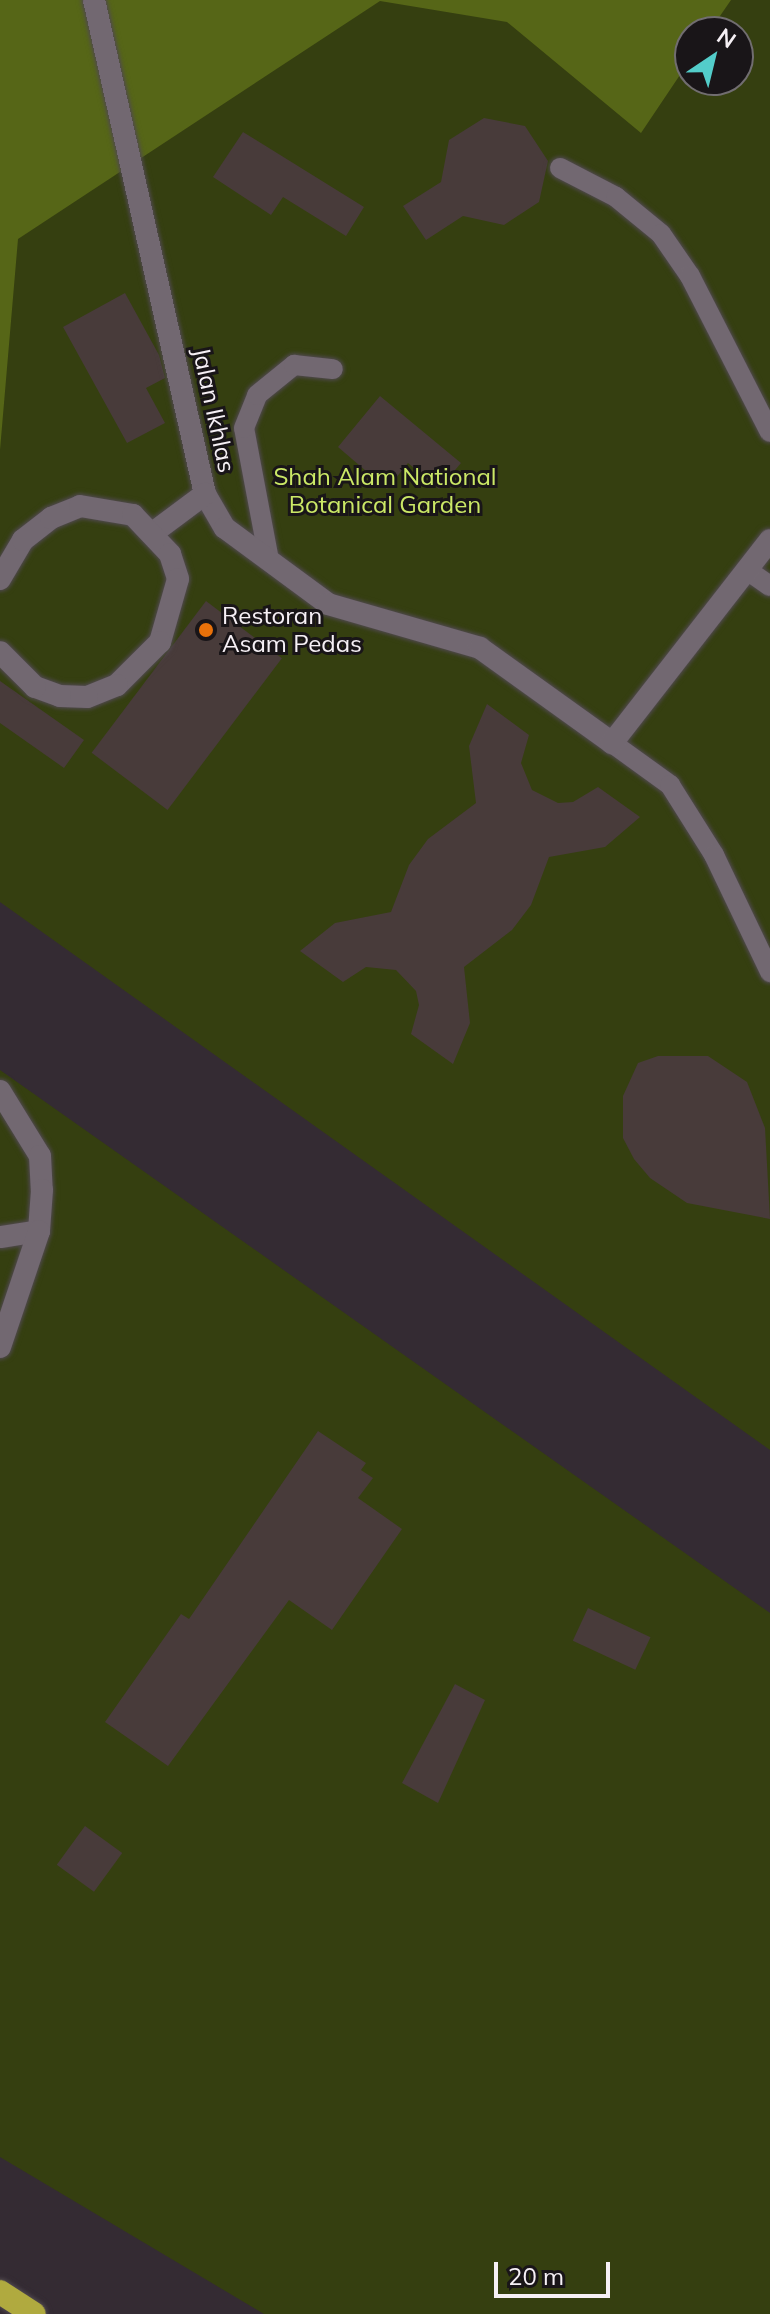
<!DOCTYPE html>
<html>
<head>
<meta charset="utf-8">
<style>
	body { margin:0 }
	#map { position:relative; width:770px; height:2314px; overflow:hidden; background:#342b33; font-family:Mulish,sans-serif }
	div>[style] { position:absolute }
	.green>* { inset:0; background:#353f10 }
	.forest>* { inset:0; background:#566617 }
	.building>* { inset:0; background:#483b3a; transform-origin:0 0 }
	.roads { filter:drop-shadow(0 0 2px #50494f) drop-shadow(0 0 2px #50494f) }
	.service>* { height:20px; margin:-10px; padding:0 10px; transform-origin:10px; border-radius:10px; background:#726871 }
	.minor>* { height:22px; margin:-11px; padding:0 11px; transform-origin:11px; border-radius:11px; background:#726871 }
	.motorway>* { height:24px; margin:-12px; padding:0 12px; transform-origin:12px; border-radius:12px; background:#b0aa3f }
	.dots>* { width:22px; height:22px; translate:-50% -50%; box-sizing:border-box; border:4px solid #191518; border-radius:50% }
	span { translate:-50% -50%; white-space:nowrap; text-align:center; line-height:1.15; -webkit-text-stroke:6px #191518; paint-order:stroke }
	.street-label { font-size:24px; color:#f6f0f5 }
	.park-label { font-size:24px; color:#cbe866 }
	.poi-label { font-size:24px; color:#f6f0f5 }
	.left { translate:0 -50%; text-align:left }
	.north { position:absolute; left:674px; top:16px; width:80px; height:80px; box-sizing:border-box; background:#191518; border:2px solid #716d70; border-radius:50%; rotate:35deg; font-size:22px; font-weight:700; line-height:32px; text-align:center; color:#f6f0f5 }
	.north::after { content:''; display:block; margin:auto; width:28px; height:36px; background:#53cdca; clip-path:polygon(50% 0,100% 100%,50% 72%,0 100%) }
	.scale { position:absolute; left:494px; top:2262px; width:116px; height:36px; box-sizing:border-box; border:4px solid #f6f0f5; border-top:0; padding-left:10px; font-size:24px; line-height:28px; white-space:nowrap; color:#f6f0f5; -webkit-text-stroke:6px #191518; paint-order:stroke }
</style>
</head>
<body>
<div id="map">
	<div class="green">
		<div style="clip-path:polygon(evenodd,0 0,770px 0,770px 1450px,0 902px,0 0,690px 32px,738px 32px,738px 80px,690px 80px,690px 32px)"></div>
		<div style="clip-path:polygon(0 1070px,770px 1613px,770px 2314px,264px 2314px,0 2157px)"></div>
	</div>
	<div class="forest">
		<div style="clip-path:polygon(0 0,731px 0,709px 32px,690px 32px,690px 60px,641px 133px,507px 22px,380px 1px,18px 239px,0 450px)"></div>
	</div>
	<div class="building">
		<div style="clip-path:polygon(484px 118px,525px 126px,548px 161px,539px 202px,504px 225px,463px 216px,426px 240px,403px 206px,441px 182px,449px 140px)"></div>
		<div style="clip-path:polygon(243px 132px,364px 207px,346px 236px,283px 197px,271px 215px,213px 177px)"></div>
		<div style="clip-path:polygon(125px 293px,159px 355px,165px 378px,146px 388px,165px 423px,127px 443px,63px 327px)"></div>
		<div style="clip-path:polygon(380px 396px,461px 463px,439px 489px,408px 463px,387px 489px,338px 447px)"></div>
		<div style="left:206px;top:601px;width:95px;height:190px;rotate:37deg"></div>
		<div style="clip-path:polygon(0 681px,84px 740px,64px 768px,0 723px)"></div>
		<div style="clip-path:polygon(487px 704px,529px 735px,521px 763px,532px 790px,558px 803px,573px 802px,598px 787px,640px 817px,605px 847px,549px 857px,531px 905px,512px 930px,464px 967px,470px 1023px,453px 1064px,411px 1034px,419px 1005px,416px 991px,396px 970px,366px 967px,343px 982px,300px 951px,335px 923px,391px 912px,409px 865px,428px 839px,476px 803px,469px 746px)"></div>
		<div style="clip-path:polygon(658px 1056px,708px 1056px,747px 1082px,765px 1128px,770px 1219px,687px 1203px,650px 1178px,634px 1159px,623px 1138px,623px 1096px,638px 1063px)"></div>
		<div style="clip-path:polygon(318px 1431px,366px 1463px,361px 1470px,373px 1478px,358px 1498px,402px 1529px,332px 1630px,289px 1600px,168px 1766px,105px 1722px,181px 1614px,189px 1619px)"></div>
		<div style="left:588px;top:1608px;width:69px;height:36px;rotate:25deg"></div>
		<div style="clip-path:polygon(455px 1684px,485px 1700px,438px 1803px,402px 1783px)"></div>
		<div style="left:85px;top:1826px;width:46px;height:48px;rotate:36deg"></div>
	</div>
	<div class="roads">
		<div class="service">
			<div style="left:560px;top:168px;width:63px;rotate:27.4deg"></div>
			<div style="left:616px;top:197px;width:58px;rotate:39.4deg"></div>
			<div style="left:661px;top:234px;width:51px;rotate:55.4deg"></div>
			<div style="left:690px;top:276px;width:175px;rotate:62.9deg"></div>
			<div style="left:269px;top:560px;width:134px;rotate:-100.7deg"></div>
			<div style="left:244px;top:428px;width:35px;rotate:-68deg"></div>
			<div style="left:257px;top:395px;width:48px;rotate:-39deg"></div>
			<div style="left:294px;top:365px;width:39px;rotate:6deg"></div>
			<div style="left:747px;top:570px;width:28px;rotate:35deg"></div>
			<div style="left:612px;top:743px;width:72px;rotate:35.9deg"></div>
			<div style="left:670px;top:785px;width:83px;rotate:57.8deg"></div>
			<div style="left:714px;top:855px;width:130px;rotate:64.4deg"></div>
		</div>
		<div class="minor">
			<div style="left:94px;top:0;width:506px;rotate:77.34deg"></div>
			<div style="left:205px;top:494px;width:39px;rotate:60deg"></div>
			<div style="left:225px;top:528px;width:128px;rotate:36.4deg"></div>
			<div style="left:328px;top:604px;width:158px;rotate:16.1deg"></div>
			<div style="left:480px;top:648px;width:163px;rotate:35.7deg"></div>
			<div style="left:612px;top:743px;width:257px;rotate:-52.1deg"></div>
			<div style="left:154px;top:532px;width:64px;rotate:-36.7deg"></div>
			<div style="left:0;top:579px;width:45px;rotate:-59.5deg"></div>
			<div style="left:23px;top:540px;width:36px;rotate:-38deg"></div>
			<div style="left:51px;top:518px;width:31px;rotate:-22deg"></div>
			<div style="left:80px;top:506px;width:54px;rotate:9.6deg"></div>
			<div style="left:133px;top:515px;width:54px;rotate:46.5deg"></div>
			<div style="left:170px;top:554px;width:26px;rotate:72deg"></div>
			<div style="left:178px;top:579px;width:66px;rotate:105.9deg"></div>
			<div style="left:160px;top:642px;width:61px;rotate:135deg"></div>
			<div style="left:117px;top:685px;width:32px;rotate:158deg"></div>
			<div style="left:87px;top:697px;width:27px;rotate:-178deg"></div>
			<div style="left:60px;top:696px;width:27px;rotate:-160deg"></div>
			<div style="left:35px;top:687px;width:49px;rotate:-135deg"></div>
			<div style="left:0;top:1091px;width:76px;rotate:58.4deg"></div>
			<div style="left:40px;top:1156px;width:34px;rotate:87deg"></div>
			<div style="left:42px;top:1190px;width:41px;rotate:94.2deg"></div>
			<div style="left:39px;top:1231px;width:39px;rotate:171deg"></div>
			<div style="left:0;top:1347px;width:122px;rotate:-71.4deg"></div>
		</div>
		<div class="motorway">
			<div style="left:0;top:2292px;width:40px;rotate:32.9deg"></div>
		</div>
	</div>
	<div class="dots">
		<div style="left:206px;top:630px;background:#e8710a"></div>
	</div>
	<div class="street-label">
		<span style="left:214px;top:410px;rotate:78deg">Jalan Ikhlas</span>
	</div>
	<div class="park-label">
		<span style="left:385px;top:491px">Shah Alam National<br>Botanical Garden</span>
	</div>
	<div class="poi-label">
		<span class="left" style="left:222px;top:630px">Restoran<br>Asam Pedas</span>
	</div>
	<div class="north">N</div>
	<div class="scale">20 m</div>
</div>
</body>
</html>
